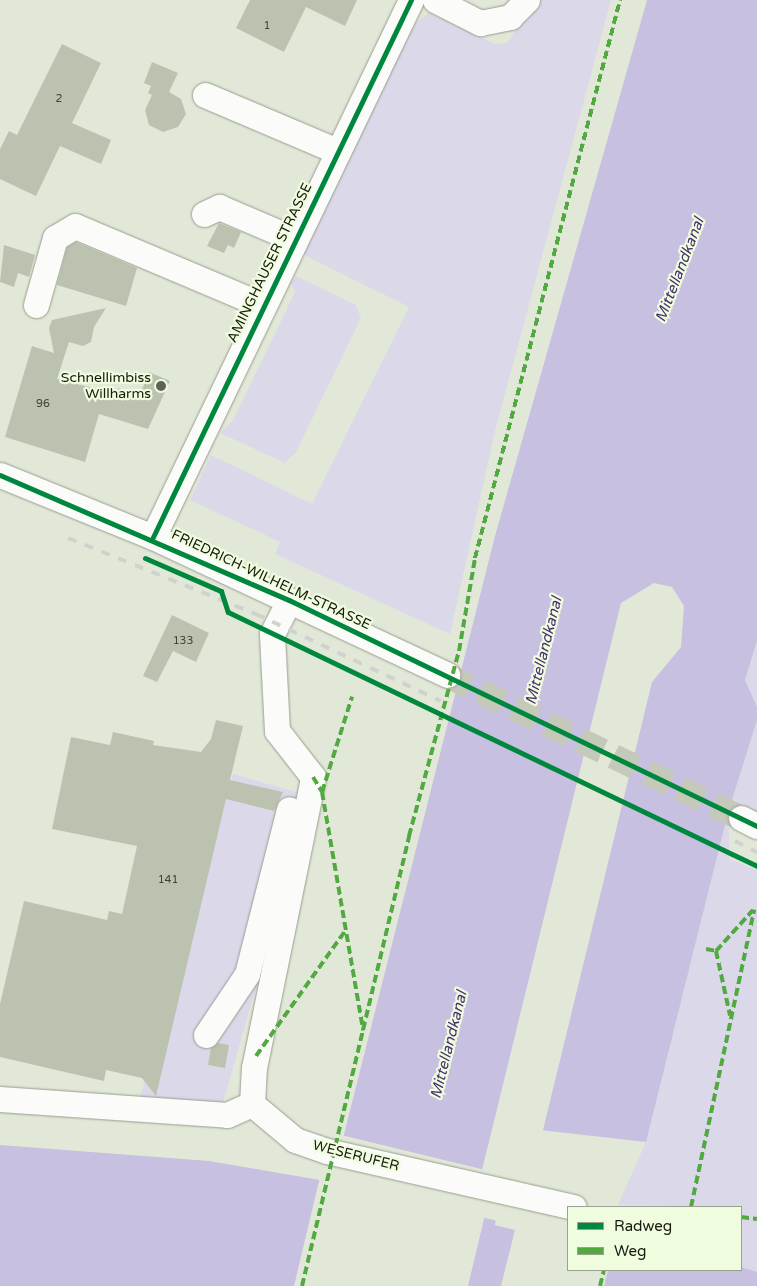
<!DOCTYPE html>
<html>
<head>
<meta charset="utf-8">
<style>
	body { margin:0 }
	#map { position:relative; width:757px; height:1286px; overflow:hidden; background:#e2e8d7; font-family:"Varela Round",sans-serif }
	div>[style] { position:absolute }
	.green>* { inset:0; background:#dbd9e9; transform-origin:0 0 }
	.water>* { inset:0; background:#c7c0e1 }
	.pier>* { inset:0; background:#e2e8d7 }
	.building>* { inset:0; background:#bcc2b0 }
	.minor-tunnel>* { height:25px; margin-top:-12.5px; transform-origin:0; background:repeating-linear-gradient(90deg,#c4c9b9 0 25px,transparent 0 37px) }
	.roads { filter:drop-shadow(0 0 1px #989d90) drop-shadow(0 0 1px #989d90) }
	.minor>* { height:25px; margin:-12.5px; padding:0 12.5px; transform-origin:12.5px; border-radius:12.5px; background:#fbfcf9 }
	.rail>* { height:4px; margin-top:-2px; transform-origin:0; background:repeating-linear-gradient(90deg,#d0d2ce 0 9px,transparent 0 18px) }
	.quiet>* { height:4px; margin-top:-2px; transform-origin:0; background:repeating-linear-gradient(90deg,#52a942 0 8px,transparent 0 12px) }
	.cycleway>* { height:5px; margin:-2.5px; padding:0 2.5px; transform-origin:2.5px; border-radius:2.5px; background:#00873e }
	.dots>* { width:14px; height:14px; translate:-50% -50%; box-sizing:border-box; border:2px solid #f0fcde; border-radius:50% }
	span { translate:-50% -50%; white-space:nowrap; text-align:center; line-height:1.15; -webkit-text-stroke:4.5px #f0fcde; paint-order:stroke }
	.number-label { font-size:11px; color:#404438 }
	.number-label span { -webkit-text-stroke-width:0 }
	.street-label { font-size:14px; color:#171a10 }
	.poi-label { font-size:14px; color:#171a10 }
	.right { translate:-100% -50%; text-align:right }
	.water-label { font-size:15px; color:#452f70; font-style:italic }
	.legend { position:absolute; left:567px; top:1206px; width:175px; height:65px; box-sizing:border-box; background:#f0fcde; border:1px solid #99a28c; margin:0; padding:6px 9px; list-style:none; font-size:15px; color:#171a10 }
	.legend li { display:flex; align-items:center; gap:10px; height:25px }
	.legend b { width:25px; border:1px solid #99a28c }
</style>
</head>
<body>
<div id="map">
	<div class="green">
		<div style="clip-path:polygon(536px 0,611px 0,495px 431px,450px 634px,275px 554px,280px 542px,190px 500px,211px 455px,312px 504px,409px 307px,302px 254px,412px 26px,429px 13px,495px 44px,507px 43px)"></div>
		<div style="clip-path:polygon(296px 276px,356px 305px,361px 318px,296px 452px,285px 463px,220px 433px,233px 420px,295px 292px,291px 284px)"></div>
		<div style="clip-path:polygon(757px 641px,757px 707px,745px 680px)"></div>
		<div style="clip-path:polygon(757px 720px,757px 826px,728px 814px,730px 859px,757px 870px,757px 1272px,741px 1267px,741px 1207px,615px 1205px,646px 1141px,728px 813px)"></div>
		<div style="left:233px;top:774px;width:81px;height:339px;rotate:16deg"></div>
	</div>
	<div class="water">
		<div style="clip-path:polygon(evenodd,647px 0,757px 0,757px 641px,745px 680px,757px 707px,757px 720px,728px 813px,646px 1142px,615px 1205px,568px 1207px,568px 1270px,741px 1267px,757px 1272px,757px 1286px,0 1286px,0 1145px,209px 1161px,332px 1182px,495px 536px,647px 0,654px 583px,672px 587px,684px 606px,681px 647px,652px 682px,543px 1130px,541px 1179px,530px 1228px,471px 1215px,621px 603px,654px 583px)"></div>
	</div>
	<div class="pier">
		<div style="clip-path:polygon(540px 1130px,646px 1142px,617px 1207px,568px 1207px,568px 1270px,608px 1270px,604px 1286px,501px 1286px,515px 1230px,495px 1225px,496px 1218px,528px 1225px,539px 1179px)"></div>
		<div style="clip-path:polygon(341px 1135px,485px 1170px,474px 1213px,485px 1215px,468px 1286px,294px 1286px,320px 1177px,331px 1179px)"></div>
	</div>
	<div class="building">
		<div style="clip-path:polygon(250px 0,357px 0,345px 26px,306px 7px,284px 52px,236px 28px)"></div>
		<div style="clip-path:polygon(62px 44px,101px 63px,72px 123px,111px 140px,101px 164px,60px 146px,36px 196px,0 179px,0 149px,9px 131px,17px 135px)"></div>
		<div style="clip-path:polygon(152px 62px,178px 73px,169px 92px,181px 99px,186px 114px,178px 127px,163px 132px,149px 125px,145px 110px,152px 95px,148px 93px,151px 86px,144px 83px)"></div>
		<div style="clip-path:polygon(219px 223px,241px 232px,234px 248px,228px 245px,224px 253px,207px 246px)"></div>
		<div style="clip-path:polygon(76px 242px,137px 268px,126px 306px,57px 285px,67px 247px)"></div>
		<div style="clip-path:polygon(4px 245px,35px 255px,29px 277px,18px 273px,14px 287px,0 282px)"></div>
		<div style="clip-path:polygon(106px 308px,94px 327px,91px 342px,83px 346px,69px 342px,57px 379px,117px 394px,118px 388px,140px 395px,149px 372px,170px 381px,148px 429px,99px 414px,85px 462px,5px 437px,32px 346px,54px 353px,49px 328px,52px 320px)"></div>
		<div style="clip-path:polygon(172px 615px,209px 633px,196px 662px,173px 651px,157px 682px,143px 676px)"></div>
		<div style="clip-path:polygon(216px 720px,243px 726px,230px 780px,283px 792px,274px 811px,226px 799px,156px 1096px,142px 1078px,106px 1070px,104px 1081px,0 1057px,0 1004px,24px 901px,107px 920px,109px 911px,122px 914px,137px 846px,52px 829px,71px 737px,110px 745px,113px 732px,154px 741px,153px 745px,201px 752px,211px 739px)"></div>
		<div style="clip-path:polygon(218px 1043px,229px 1045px,225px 1068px,208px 1065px,211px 1048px)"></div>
	</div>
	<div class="minor-tunnel">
		<div style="left:447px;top:675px;width:327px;rotate:25.9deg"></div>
	</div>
	<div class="roads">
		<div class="minor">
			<div style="left:435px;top:0;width:51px;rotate:27.1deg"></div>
			<div style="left:480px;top:23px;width:31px;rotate:-11deg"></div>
			<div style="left:510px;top:17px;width:24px;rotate:-45deg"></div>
			<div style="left:205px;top:95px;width:143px;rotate:23deg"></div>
			<div style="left:204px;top:214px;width:17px;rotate:-25deg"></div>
			<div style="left:219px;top:207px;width:82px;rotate:23.1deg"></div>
			<div style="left:36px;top:305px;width:70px;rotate:-74.2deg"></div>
			<div style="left:55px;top:238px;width:23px;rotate:-31deg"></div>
			<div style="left:75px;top:226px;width:203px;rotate:22.9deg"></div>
			<div style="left:0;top:475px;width:165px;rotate:22.1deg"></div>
			<div style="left:153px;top:537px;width:325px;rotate:25.1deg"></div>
			<div style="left:153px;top:537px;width:596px;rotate:-64.34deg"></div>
			<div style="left:741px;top:818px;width:18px;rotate:27deg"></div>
			<div style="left:206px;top:1035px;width:73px;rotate:-56.1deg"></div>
			<div style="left:247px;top:974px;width:170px;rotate:-75.7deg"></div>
			<div style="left:0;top:1099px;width:228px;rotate:4deg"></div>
			<div style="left:227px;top:1115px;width:27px;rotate:-24deg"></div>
			<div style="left:252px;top:1104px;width:36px;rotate:-87deg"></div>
			<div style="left:254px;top:1068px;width:297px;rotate:-78.5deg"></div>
			<div style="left:313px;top:777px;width:58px;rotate:-128deg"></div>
			<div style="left:277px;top:731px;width:97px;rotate:-93deg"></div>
			<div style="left:272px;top:634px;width:38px;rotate:-63deg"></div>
			<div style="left:252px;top:1104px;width:56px;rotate:39.9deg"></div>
			<div style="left:295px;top:1140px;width:34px;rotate:19deg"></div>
			<div style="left:327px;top:1151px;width:253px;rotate:12.8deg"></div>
		</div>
	</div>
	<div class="rail">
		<div style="left:68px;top:538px;width:203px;rotate:22deg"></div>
		<div style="left:256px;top:614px;width:204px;rotate:25.2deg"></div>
		<div style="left:735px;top:841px;width:25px;rotate:27deg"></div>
	</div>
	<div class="quiet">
		<div style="left:313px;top:777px;width:17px;rotate:59deg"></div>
		<div style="left:322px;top:792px;width:242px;rotate:80.2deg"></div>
		<div style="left:322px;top:792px;width:100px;rotate:-72.5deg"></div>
		<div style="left:706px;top:949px;width:10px;rotate:11deg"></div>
		<div style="left:716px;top:951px;width:55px;rotate:-47.9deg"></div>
		<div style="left:716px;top:951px;width:66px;rotate:77.7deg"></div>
		<div style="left:256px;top:1056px;width:153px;rotate:-54.5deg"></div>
		<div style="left:620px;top:1207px;width:1px;rotate:-90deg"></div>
		<div style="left:691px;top:1207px;width:304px;rotate:-78deg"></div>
		<div style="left:741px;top:1217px;width:16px;rotate:7deg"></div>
		<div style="left:302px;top:1286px;width:463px;rotate:-76.6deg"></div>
		<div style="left:409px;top:836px;width:192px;rotate:-74.9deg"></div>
		<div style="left:459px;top:651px;width:94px;rotate:-80.2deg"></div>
		<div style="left:475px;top:558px;width:577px;rotate:-75.43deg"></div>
		<div style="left:600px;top:1286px;width:16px;rotate:-76deg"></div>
	</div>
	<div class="cycleway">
		<div style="left:0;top:475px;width:315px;rotate:23.4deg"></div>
		<div style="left:289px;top:600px;width:520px;rotate:25.78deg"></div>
		<div style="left:153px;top:537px;width:596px;rotate:-64.34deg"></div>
		<div style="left:145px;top:558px;width:83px;rotate:23.5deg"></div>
		<div style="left:221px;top:591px;width:22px;rotate:72deg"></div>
		<div style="left:228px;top:612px;width:587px;rotate:25.65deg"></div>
	</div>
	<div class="dots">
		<div style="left:161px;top:386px;background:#5e6256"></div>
	</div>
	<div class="number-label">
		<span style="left:267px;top:26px">1</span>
		<span style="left:59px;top:99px">2</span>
		<span style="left:43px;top:404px">96</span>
		<span style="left:183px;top:641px">133</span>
		<span style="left:168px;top:880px">141</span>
	</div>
	<div class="street-label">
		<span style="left:270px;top:263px;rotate:-64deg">AMINGHAUSER STRASSE</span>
		<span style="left:271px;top:580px;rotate:25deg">FRIEDRICH-WILHELM-STRASSE</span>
		<span style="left:356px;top:1156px;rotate:14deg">WESERUFER</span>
	</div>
	<div class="poi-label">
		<span class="right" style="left:151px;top:386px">Schnellimbiss<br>Willharms</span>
	</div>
	<div class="water-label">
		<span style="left:680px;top:270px;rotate:-69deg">Mittellandkanal</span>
		<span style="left:544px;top:651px;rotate:-76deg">Mittellandkanal</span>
		<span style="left:449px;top:1045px;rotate:-76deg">Mittellandkanal</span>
	</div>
	<ul class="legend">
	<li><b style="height:6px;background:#00873e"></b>Radweg</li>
	<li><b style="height:6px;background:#52a942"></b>Weg</li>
	</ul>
</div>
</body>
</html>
